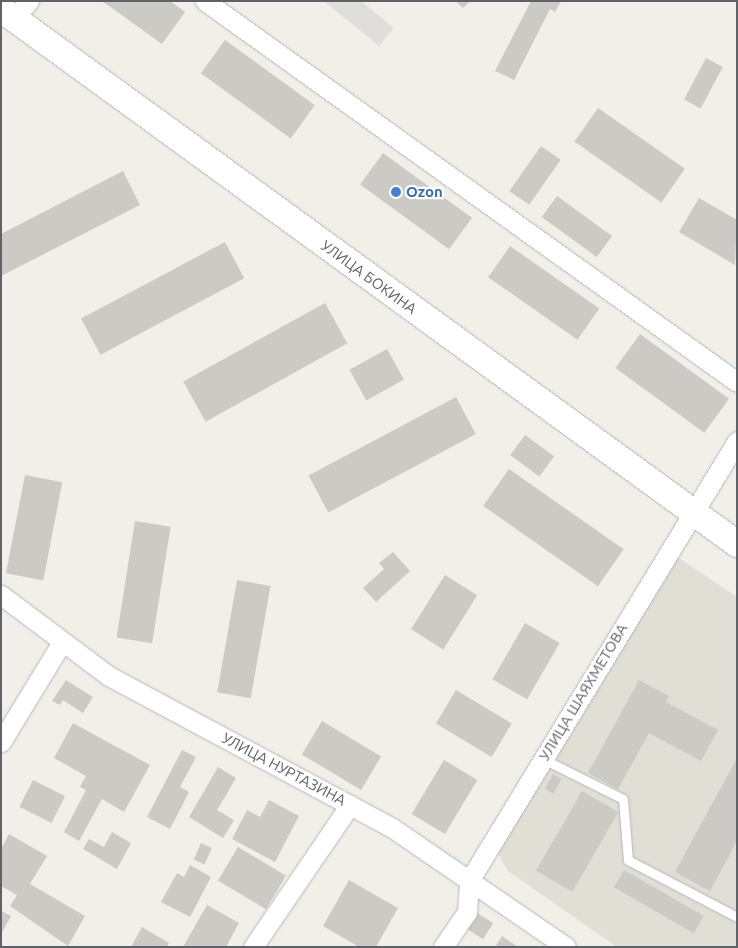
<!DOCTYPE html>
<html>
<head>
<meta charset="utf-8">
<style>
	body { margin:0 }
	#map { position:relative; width:738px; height:948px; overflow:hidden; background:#f1efe8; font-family:Ubuntu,sans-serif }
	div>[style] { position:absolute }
	.industrial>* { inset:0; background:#e0deda }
	.education>* { inset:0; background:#e1ded6 }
	.building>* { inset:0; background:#cccac5; transform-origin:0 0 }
	.roads { filter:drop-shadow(0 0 1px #b5b8bc) drop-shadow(0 0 1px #b5b8bc) }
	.lane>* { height:9px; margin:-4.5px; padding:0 4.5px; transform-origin:4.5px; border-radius:4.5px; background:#fff }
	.street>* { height:19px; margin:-9.5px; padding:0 9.5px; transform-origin:9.5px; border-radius:9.5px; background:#fff }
	.secondary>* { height:26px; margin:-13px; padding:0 13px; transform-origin:13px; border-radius:13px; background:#fff }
	.dots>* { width:14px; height:14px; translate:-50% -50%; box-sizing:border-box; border:2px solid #fff; border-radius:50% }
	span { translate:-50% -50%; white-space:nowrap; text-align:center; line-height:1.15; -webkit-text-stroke:4.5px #fff; paint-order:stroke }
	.shop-label { font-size:15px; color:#366cbe; font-weight:700 }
	.left { translate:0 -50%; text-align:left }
	.street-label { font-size:15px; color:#5f6368 }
	.frame { position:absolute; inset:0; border:2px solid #5f6368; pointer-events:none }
</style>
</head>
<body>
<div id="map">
	<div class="industrial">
		<div style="clip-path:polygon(324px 1px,361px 1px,394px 28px,379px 46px)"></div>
	</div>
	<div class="education">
		<div style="clip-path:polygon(676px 556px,737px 597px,737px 947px,617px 947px,508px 871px,497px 852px)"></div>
	</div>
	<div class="building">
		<div style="clip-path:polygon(102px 1px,170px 1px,185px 12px,162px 44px)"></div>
		<div style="clip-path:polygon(456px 1px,470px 1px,463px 8px)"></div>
		<div style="clip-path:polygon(531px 1px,561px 1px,555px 12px,550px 9px,514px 80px,495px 71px)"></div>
		<div style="left:225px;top:40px;width:111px;height:41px;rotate:36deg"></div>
		<div style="left:706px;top:58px;width:19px;height:47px;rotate:28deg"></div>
		<div style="left:598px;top:108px;width:106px;height:41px;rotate:35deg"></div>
		<div style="left:541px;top:146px;width:24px;height:55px;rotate:35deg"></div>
		<div style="left:383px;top:153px;width:110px;height:39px;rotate:36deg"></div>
		<div style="clip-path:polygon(123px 171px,140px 205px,1px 276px,1px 234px)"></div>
		<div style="left:557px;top:196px;width:68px;height:26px;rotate:36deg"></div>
		<div style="clip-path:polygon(699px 198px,737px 220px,735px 265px,679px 232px)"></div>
		<div style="left:225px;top:242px;width:41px;height:163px;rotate:62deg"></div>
		<div style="left:510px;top:246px;width:109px;height:38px;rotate:35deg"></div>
		<div style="left:325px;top:303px;width:46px;height:162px;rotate:61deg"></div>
		<div style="left:640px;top:334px;width:110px;height:42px;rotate:36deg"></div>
		<div style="left:387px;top:349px;width:35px;height:43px;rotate:61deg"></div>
		<div style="left:456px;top:397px;width:42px;height:167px;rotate:62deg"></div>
		<div style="left:525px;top:435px;width:36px;height:25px;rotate:36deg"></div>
		<div style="left:509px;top:469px;width:140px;height:45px;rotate:35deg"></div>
		<div style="left:25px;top:475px;width:38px;height:100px;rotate:11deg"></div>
		<div style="left:135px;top:521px;width:36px;height:118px;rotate:9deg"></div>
		<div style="clip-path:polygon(393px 552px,410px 571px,376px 602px,363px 588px,384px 569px,379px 563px)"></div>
		<div style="left:445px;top:575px;width:38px;height:64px;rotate:32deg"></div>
		<div style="left:237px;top:580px;width:34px;height:114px;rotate:10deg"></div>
		<div style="left:525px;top:623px;width:40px;height:65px;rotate:30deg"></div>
		<div style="clip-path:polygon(66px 680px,93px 697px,83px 713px,63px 700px,60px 705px,52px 701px)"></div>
		<div style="clip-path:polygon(639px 680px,669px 696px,666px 702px,718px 730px,701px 761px,649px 733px,618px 789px,588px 773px)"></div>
		<div style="left:456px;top:690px;width:65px;height:39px;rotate:31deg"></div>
		<div style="left:322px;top:721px;width:69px;height:39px;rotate:31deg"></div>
		<div style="clip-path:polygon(73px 723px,150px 765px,124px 812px,102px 799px,79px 841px,64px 832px,86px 790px,80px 787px,86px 776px,54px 758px)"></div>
		<div style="clip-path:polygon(182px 750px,196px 757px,180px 787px,189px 792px,170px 829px,147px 817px)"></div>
		<div style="clip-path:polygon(737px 758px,737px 841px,710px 891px,675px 872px)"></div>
		<div style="left:444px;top:760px;width:39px;height:63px;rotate:31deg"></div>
		<div style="clip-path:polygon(218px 767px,236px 778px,217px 810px,234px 820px,223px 838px,189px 817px)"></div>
		<div style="left:553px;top:774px;width:10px;height:17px;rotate:29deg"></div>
		<div style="left:33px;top:780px;width:36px;height:30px;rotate:27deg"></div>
		<div style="left:582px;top:791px;width:42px;height:92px;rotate:30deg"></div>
		<div style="clip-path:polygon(269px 800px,299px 816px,275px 862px,232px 839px,247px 810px,260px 817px)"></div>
		<div style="clip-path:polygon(112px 832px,131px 843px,117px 869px,83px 849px,89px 839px,104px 847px)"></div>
		<div style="clip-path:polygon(9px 834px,47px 856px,30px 884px,85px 916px,68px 946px,10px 906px,17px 895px,1px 886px,1px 849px)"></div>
		<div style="left:201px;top:843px;width:12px;height:18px;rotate:24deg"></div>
		<div style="left:238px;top:847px;width:56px;height:39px;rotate:31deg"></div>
		<div style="clip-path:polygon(190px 865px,211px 877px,190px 917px,161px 902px,177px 873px,184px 877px)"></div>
		<div style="left:624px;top:870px;width:92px;height:20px;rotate:30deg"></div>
		<div style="clip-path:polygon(349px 880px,398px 908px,376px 947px,359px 947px,323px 926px)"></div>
		<div style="clip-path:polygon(207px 905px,239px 923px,226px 947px,183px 947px)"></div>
		<div style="clip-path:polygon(1px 911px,11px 916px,1px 934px)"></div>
		<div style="left:477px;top:913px;width:19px;height:19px;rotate:32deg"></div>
		<div style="clip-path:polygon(142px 927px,169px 943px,167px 947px,131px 947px)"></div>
		<div style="clip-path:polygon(502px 936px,518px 947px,495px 947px)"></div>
	</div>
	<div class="roads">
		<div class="lane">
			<div style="left:543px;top:759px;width:89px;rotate:26.6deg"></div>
			<div style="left:623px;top:799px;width:61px;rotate:85.3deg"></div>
			<div style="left:628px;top:860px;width:123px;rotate:27.6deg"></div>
		</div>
		<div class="street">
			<div style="left:205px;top:1px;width:654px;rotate:35.61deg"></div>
			<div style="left:14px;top:18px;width:23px;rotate:-49deg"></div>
			<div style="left:1px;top:595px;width:135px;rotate:36.9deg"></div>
			<div style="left:109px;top:676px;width:320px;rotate:28.2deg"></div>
			<div style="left:391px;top:827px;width:212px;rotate:34.4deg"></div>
			<div style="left:1px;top:742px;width:117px;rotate:-58.6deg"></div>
			<div style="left:253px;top:947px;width:172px;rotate:-55.7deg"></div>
			<div style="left:443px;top:947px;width:42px;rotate:-55.6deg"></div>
			<div style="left:467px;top:912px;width:31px;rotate:-86deg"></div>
			<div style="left:469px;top:881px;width:515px;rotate:-58.65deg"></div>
		</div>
		<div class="secondary">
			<div style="left:1px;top:9px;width:910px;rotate:36.01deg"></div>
		</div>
	</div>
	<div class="dots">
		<div style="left:396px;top:192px;background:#3f7fe0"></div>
	</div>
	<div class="shop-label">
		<span class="left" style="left:406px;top:192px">Ozon</span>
	</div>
	<div class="street-label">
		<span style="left:369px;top:277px;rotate:36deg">УЛИЦА БОКИНА</span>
		<span style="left:583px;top:692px;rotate:-59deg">УЛИЦА ШАЯХМЕТОВА</span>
		<span style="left:284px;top:769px;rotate:28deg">УЛИЦА НУРТАЗИНА</span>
	</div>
	<div class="frame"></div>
</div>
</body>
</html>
